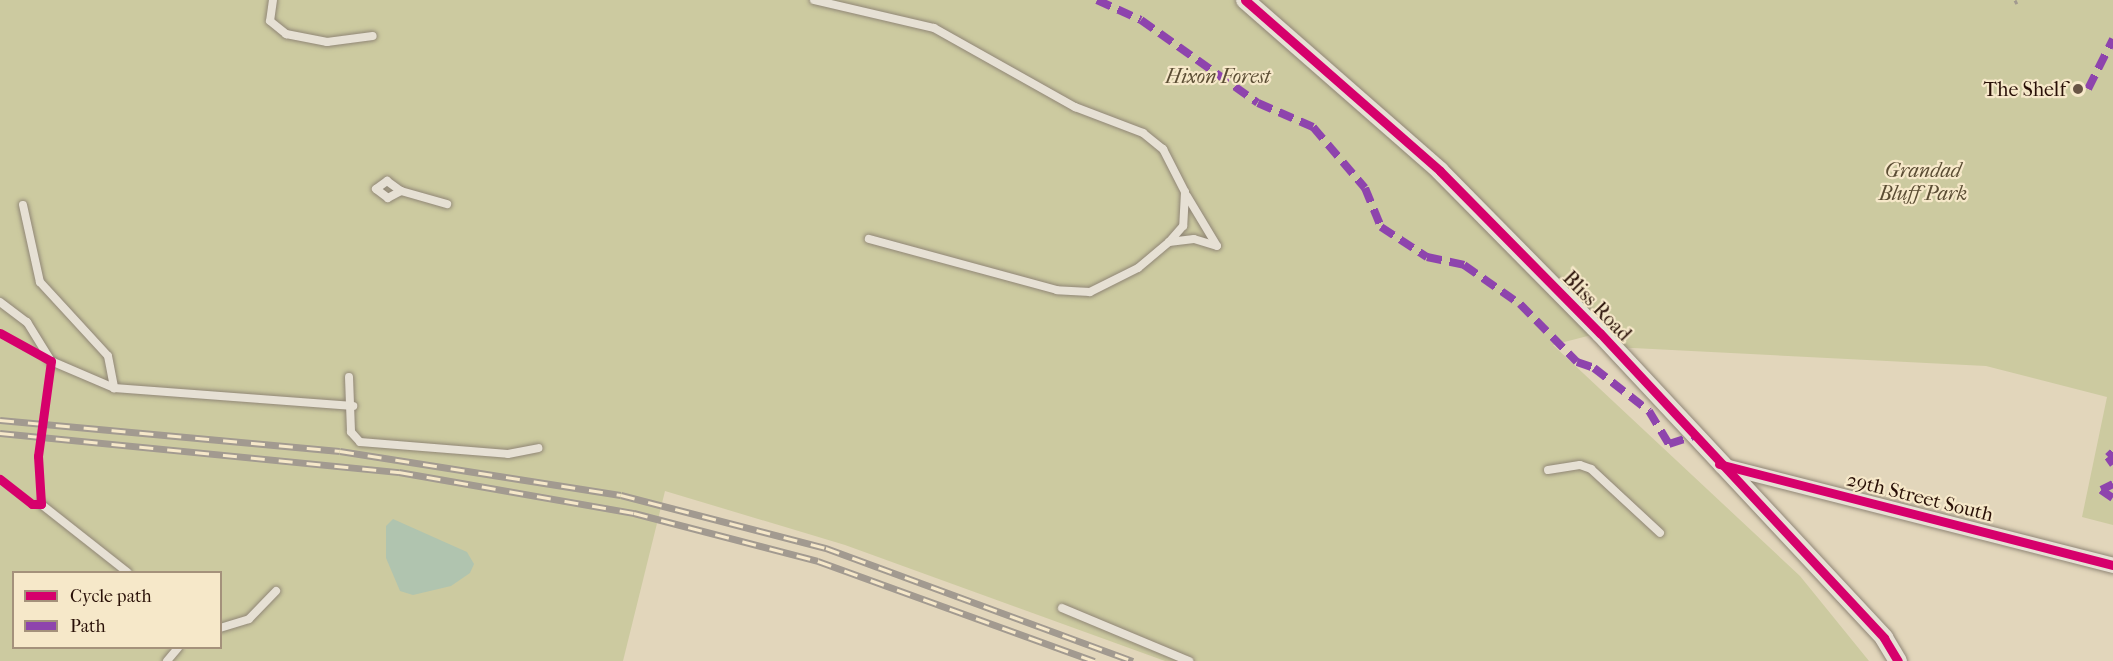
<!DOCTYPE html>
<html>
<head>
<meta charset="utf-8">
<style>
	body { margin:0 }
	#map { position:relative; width:2113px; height:661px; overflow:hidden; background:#e2d6bb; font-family:"IM FELL French Canon",serif }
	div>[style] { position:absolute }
	.green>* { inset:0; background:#cccaa0 }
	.water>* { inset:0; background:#b0c4af }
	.path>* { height:3px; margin-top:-1.5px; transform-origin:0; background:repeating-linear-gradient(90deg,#a29a90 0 4.5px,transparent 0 7.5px) }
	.roads { filter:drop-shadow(0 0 2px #908676) drop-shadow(0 0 2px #908676) }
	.service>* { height:8px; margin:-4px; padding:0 4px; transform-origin:4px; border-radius:4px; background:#e6e0d4 }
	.minor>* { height:15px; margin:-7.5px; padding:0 7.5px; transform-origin:7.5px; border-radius:7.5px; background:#e6e0d4 }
	.tertiary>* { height:18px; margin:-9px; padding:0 9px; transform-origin:9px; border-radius:9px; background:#e6e0d4 }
	.rail>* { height:7px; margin-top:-3.5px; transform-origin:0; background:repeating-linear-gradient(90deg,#f6e8c9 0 14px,#a29a90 0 28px); box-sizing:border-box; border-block:2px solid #a29a90 }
	.quiet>* { height:8px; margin-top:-4px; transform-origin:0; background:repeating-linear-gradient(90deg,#8e44ad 0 15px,transparent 0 23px) }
	.cycleway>* { height:9px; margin:-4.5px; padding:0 4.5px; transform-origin:4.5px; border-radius:4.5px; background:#d6006c }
	.dots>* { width:16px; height:16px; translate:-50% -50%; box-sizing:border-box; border:3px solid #f6e8c9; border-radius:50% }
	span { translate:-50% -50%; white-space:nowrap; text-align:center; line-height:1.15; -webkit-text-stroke:4.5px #f6e8c9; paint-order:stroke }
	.park-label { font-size:20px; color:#5b4d34; font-style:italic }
	.poi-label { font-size:20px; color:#280f06 }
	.right { translate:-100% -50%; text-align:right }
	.street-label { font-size:20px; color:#280f06 }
	.legend { position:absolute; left:12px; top:571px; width:210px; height:78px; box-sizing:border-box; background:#f6e8c9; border:2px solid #a4917b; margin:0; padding:8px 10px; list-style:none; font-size:18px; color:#280f06 }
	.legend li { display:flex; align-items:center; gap:12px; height:30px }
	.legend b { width:30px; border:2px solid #a4917b }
</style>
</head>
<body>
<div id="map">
	<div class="green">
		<div style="clip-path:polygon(evenodd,0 0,2113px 0,2113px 525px,2082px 517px,2107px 397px,1986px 366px,1613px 347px,1599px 333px,1553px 345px,1800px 576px,1869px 661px,1165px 661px,845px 545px,665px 491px,623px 661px,0 661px,0 0,14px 572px,220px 572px,220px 648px,14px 648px,14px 572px)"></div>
	</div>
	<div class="water">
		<div style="clip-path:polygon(393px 519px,467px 552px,474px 564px,470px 573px,451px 586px,413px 595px,400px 591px,386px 558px,386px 526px)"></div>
	</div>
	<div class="path">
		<div style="left:2015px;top:0;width:4px;rotate:63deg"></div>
	</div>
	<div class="roads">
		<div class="service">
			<div style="left:273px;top:0;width:21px;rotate:98deg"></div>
			<div style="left:270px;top:21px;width:21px;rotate:39deg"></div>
			<div style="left:286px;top:34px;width:42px;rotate:11deg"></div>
			<div style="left:327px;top:42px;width:46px;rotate:-7.4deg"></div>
			<div style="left:814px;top:0;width:123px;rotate:13.1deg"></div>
			<div style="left:934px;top:28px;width:162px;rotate:29.3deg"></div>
			<div style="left:1075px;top:107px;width:73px;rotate:20.9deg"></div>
			<div style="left:1143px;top:133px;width:26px;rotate:39deg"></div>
			<div style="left:1163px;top:149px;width:48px;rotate:62.9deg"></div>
			<div style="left:1185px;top:192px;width:34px;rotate:93deg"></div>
			<div style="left:1183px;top:226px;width:21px;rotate:131deg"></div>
			<div style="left:1169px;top:242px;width:40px;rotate:140deg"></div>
			<div style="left:1138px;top:268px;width:54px;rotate:153.4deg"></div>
			<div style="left:1090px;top:292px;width:33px;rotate:-177deg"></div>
			<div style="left:1057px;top:290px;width:195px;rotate:-164.8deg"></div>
			<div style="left:401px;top:191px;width:15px;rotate:152deg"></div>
			<div style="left:388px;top:198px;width:15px;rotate:-143deg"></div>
			<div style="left:376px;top:189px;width:14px;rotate:-36deg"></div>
			<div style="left:387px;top:181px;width:17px;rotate:36deg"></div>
			<div style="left:401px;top:191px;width:48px;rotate:15.8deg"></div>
			<div style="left:1187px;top:196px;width:58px;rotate:59deg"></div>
			<div style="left:23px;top:205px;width:79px;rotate:77.6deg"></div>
			<div style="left:40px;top:282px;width:100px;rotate:47.4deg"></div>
			<div style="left:108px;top:356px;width:33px;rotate:79deg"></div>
			<div style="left:1169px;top:242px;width:25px;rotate:-7deg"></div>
			<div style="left:1194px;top:239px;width:24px;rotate:17deg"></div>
			<div style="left:0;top:302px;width:34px;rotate:37deg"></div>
			<div style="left:27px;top:322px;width:46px;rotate:58.4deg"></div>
			<div style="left:51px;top:361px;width:69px;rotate:23.2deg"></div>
			<div style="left:114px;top:388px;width:240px;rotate:4.3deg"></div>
			<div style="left:349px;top:377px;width:55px;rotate:87.9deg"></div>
			<div style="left:351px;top:432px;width:13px;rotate:48deg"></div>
			<div style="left:360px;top:442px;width:148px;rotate:4.6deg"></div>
			<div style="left:508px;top:454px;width:31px;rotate:-11deg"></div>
			<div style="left:1548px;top:470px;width:32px;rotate:-9deg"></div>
			<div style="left:1580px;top:465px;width:12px;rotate:20deg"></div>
			<div style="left:1591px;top:469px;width:94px;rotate:42.8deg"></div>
			<div style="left:41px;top:504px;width:110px;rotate:38.3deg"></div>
			<div style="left:1062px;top:608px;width:138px;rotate:22.7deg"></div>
			<div style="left:220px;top:628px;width:30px;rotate:-17deg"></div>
			<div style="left:249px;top:619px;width:39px;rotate:-46deg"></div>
			<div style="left:167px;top:661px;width:17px;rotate:-50deg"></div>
		</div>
		<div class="minor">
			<div style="left:1721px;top:465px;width:405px;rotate:14.3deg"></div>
		</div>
		<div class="tertiary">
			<div style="left:1245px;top:0;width:259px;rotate:41.2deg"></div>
			<div style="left:1440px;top:171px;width:228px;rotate:45.4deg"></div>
			<div style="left:1600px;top:333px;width:417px;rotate:47deg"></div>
			<div style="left:1884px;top:638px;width:27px;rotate:59deg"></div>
		</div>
	</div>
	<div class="rail">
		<div style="left:0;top:420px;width:341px;rotate:5.2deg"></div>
		<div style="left:340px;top:451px;width:284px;rotate:8.9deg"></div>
		<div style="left:621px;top:495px;width:212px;rotate:14.5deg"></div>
		<div style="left:826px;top:548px;width:327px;rotate:20.2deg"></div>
		<div style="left:0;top:433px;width:401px;rotate:5.6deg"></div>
		<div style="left:399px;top:472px;width:239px;rotate:9.9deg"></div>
		<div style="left:634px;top:513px;width:190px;rotate:14.6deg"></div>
		<div style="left:818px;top:561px;width:294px;rotate:19.9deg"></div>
	</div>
	<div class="quiet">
		<div style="left:1097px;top:0;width:48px;rotate:24.4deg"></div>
		<div style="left:1141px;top:20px;width:143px;rotate:35.4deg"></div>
		<div style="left:1258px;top:103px;width:60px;rotate:23.6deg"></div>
		<div style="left:1313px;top:127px;width:80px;rotate:49.6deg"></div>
		<div style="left:1365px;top:188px;width:42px;rotate:67.7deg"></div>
		<div style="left:1381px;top:227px;width:55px;rotate:33.1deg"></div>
		<div style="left:1427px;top:257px;width:38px;rotate:12deg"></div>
		<div style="left:1464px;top:265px;width:68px;rotate:34.9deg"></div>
		<div style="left:1520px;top:304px;width:81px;rotate:45.5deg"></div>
		<div style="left:1577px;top:362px;width:18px;rotate:19deg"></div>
		<div style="left:1594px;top:368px;width:70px;rotate:38deg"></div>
		<div style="left:1649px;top:411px;width:39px;rotate:59deg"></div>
		<div style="left:1669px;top:444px;width:29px;rotate:-18deg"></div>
		<div style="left:2088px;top:89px;width:56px;rotate:-63.4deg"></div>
		<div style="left:2113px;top:452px;width:7px;rotate:135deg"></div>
		<div style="left:2108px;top:457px;width:9px;rotate:54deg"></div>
		<div style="left:2113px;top:484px;width:13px;rotate:153deg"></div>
		<div style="left:2101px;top:490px;width:14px;rotate:34deg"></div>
	</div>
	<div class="cycleway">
		<div style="left:1245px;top:0;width:259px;rotate:41.2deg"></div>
		<div style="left:1440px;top:171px;width:228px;rotate:45.4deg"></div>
		<div style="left:1600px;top:333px;width:417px;rotate:47deg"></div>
		<div style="left:1884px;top:638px;width:27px;rotate:59deg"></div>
		<div style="left:0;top:333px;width:58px;rotate:28.8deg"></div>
		<div style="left:51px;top:361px;width:96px;rotate:97.8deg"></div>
		<div style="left:38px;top:456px;width:48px;rotate:86.4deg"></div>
		<div style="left:41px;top:504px;width:9px;rotate:180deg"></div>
		<div style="left:32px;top:504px;width:41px;rotate:-142deg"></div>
		<div style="left:1719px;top:464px;width:407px;rotate:14.4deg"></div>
	</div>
	<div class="dots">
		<div style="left:2078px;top:89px;background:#695545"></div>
	</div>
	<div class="park-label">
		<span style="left:1218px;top:76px">Hixon Forest</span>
		<span style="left:1923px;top:182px">Grandad<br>Bluff Park</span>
	</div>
	<div class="poi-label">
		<span class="right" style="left:2066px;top:89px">The Shelf</span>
	</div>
	<div class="street-label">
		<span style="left:1597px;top:306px;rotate:46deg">Bliss Road</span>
		<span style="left:1920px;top:497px;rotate:14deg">29th Street South</span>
	</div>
	<ul class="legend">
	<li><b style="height:8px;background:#d6006c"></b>Cycle path</li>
	<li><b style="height:8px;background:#8e44ad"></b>Path</li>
	</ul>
</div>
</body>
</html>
